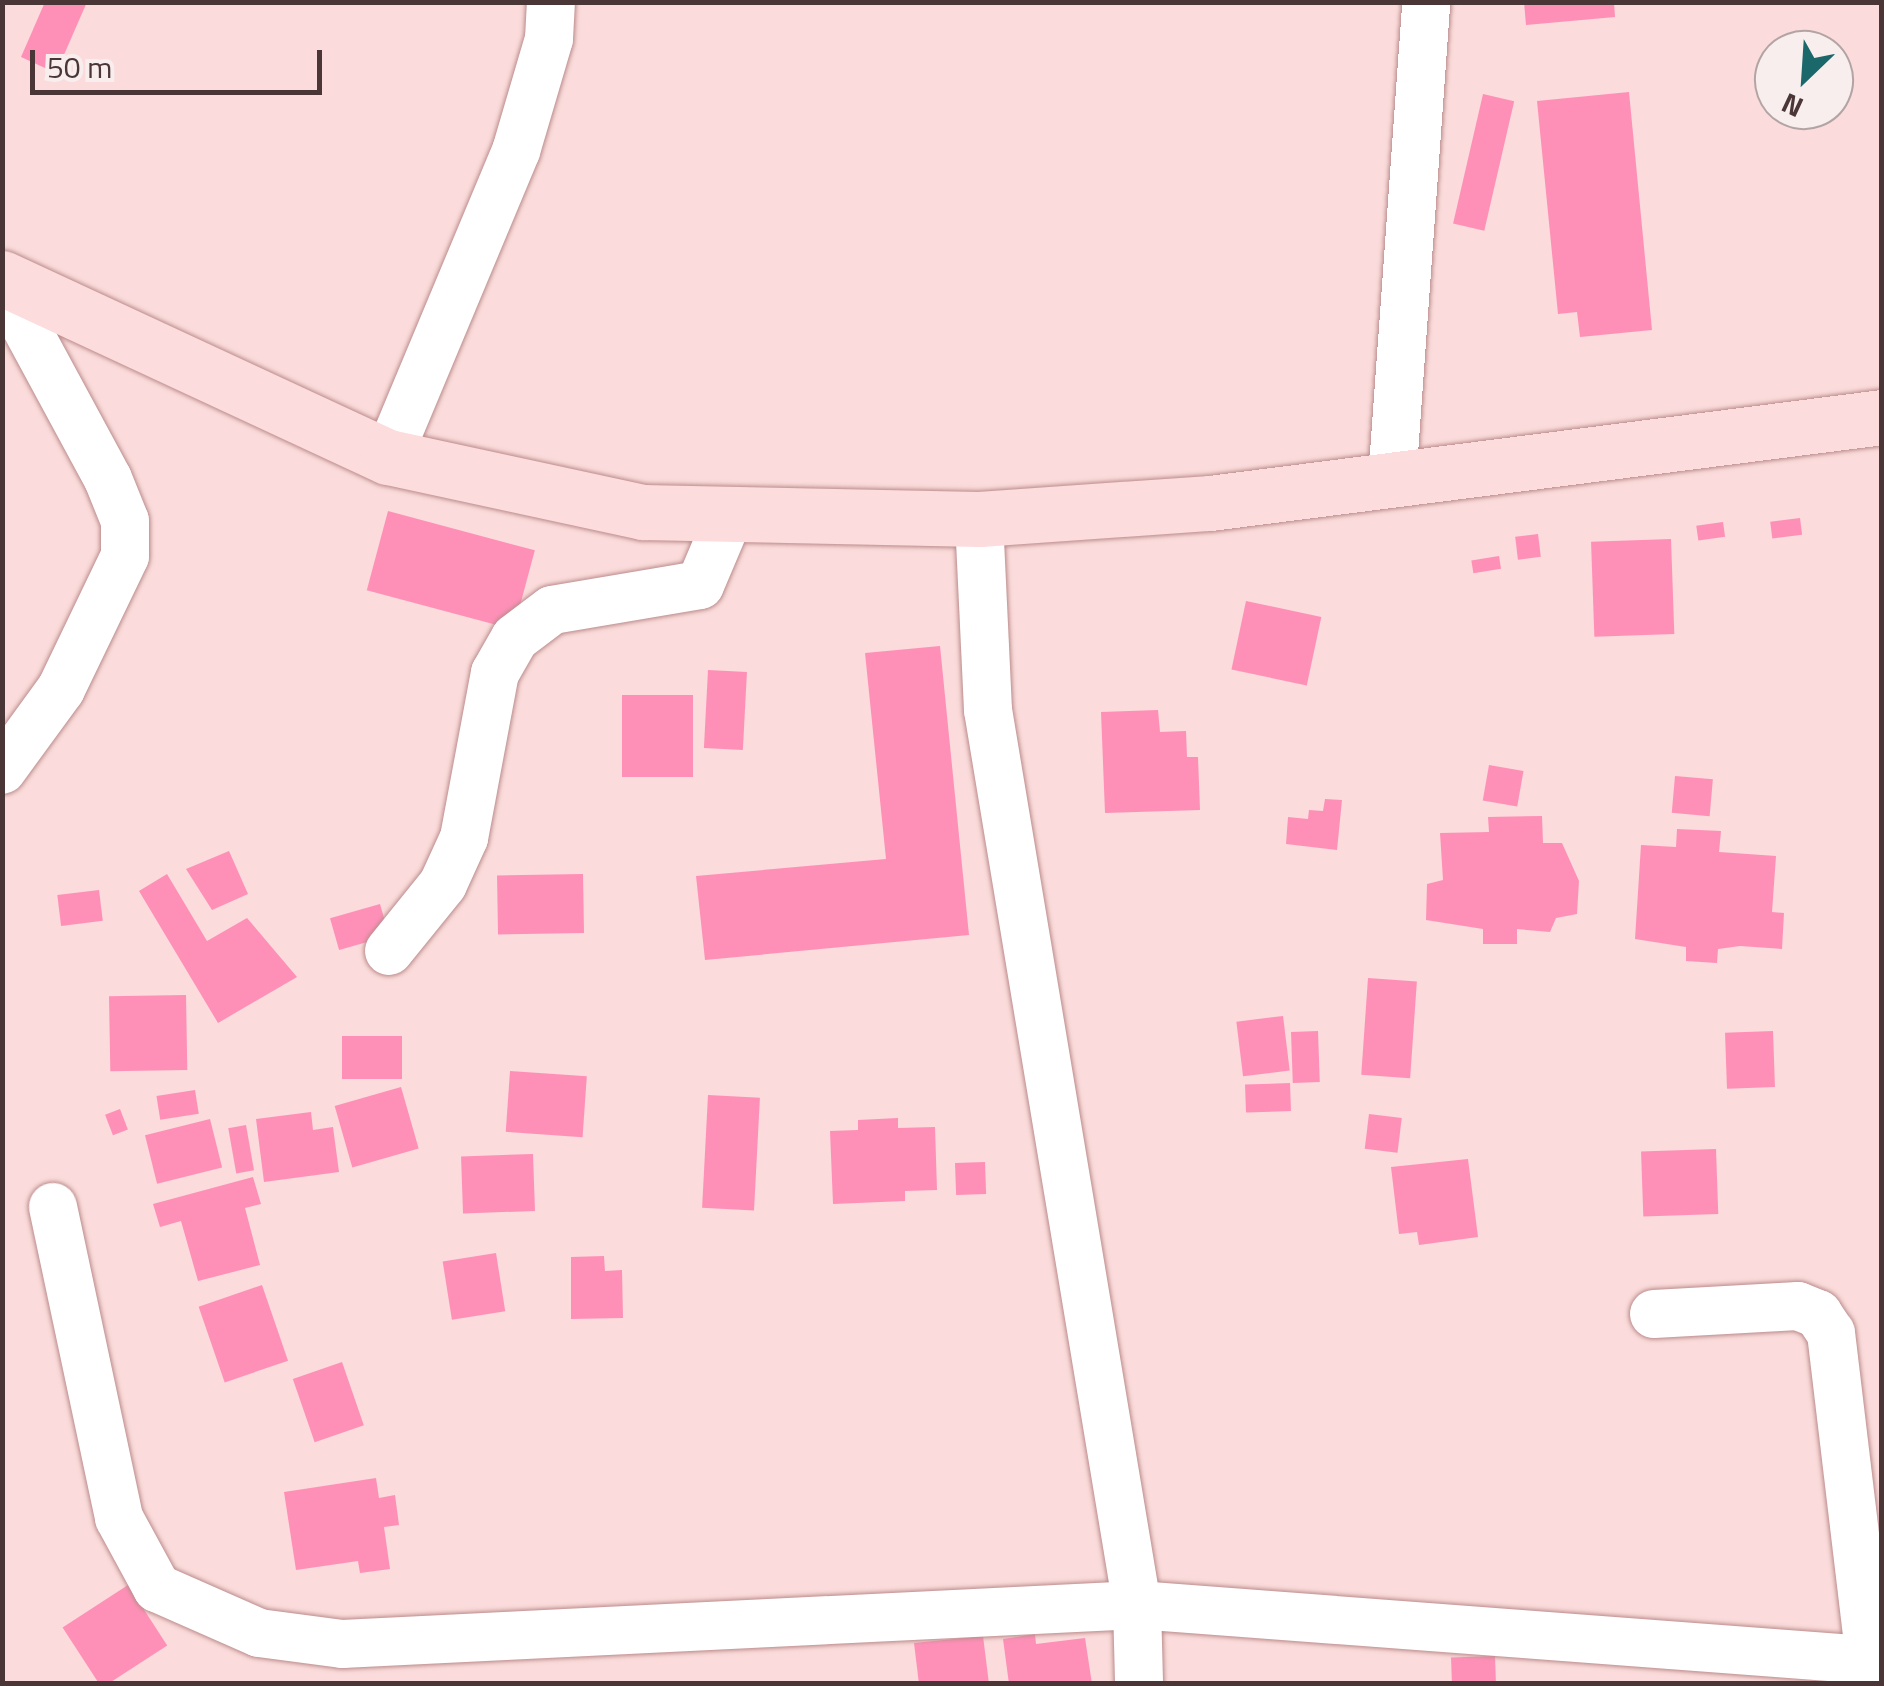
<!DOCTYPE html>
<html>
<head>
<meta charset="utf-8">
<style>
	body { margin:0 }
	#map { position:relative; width:1884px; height:1686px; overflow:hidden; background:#fbdbdb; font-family:"Titillium Web",sans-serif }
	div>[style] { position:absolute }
	.building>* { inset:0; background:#fe90b7; transform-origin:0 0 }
	.roads { filter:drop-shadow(0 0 2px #bb8b8b) drop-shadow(0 0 2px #bb8b8b) }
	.minor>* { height:48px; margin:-24px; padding:0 24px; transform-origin:24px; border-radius:24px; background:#fff }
	.major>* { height:55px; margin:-27.5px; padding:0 27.5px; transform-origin:27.5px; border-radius:27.5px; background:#fcdcdc }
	span { translate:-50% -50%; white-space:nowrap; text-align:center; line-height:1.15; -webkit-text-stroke:8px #f9eeee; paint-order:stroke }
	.frame { position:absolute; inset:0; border:5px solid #4a3636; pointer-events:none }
	.north { position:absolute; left:1754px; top:30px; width:100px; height:100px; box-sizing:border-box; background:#f9eeee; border:2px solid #b3a4a4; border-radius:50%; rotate:205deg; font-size:28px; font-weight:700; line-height:40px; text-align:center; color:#4a3636 }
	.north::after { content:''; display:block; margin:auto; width:35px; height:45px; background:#1b686b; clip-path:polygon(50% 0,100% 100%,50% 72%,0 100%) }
	.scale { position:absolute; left:30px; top:50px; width:292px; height:45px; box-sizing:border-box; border:5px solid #4a3636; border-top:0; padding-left:12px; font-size:30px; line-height:35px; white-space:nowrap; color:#4a3636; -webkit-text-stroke:8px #f9eeee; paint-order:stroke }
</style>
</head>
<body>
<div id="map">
	<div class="building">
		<div style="clip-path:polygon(45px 2px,87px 2px,56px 73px,21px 57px)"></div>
		<div style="clip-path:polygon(1524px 2px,1614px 2px,1615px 17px,1526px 25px)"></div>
		<div style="clip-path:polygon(1629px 92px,1652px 330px,1580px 337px,1577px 312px,1558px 314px,1537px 101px)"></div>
		<div style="left:1483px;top:94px;width:32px;height:133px;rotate:13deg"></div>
		<div style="left:388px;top:511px;width:152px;height:82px;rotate:15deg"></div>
		<div style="left:1800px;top:518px;width:17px;height:30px;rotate:83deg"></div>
		<div style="left:1723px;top:522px;width:15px;height:27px;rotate:82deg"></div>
		<div style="left:1538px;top:534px;width:23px;height:23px;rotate:83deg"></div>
		<div style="left:1671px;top:539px;width:95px;height:80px;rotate:88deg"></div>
		<div style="left:1499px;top:556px;width:13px;height:28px;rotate:81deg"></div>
		<div style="left:1246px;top:601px;width:77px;height:70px;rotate:12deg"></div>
		<div style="clip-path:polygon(940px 646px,969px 935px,705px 960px,696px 876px,886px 859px,865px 653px)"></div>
		<div style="left:708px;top:670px;width:39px;height:78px;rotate:3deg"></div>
		<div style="left:622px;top:695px;width:71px;height:82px"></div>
		<div style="clip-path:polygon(1158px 710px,1160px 732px,1186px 731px,1187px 757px,1198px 757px,1200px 810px,1105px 813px,1101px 712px)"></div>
		<div style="left:1489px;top:765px;width:35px;height:36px;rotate:10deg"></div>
		<div style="left:1675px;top:776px;width:38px;height:37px;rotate:5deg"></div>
		<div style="clip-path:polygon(1325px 799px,1342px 800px,1337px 850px,1286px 844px,1288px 817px,1308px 819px,1309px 810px,1323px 811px)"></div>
		<div style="clip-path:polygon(1542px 816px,1543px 843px,1562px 843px,1579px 881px,1577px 914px,1556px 918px,1550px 932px,1517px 929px,1517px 944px,1483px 944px,1483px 929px,1426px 920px,1427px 884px,1443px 880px,1440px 833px,1489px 832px,1488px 817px)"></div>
		<div style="clip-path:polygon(1677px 829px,1721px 831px,1719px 852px,1776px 856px,1772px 912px,1784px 913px,1782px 949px,1740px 946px,1718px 949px,1717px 963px,1686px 961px,1686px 947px,1635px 939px,1641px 845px,1676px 847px)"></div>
		<div style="clip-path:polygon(229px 851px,248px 894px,212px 910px,186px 869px)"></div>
		<div style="clip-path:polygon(167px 874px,207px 941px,247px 918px,297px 977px,218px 1023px,139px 891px)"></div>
		<div style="left:583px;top:874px;width:59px;height:86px;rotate:89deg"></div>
		<div style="left:99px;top:890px;width:31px;height:42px;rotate:83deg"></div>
		<div style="left:380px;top:904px;width:33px;height:52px;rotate:74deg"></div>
		<div style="left:1368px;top:978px;width:49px;height:97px;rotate:4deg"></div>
		<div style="left:186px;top:995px;width:75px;height:77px;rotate:89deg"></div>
		<div style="left:1283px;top:1016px;width:55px;height:47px;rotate:83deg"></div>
		<div style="left:1318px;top:1031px;width:51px;height:27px;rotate:88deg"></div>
		<div style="left:1773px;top:1031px;width:56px;height:48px;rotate:88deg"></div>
		<div style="left:342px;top:1036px;width:60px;height:43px"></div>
		<div style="left:510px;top:1071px;width:77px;height:61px;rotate:4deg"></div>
		<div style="left:1290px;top:1083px;width:28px;height:45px;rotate:88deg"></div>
		<div style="left:401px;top:1087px;width:64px;height:69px;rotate:74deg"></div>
		<div style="left:195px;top:1090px;width:24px;height:39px;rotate:81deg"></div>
		<div style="left:708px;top:1095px;width:52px;height:113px;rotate:3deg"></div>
		<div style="left:120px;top:1109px;width:22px;height:16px;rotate:69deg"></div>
		<div style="clip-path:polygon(311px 1112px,313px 1130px,333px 1127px,339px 1172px,264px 1182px,256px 1119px)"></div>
		<div style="left:1369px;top:1114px;width:33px;height:35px;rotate:7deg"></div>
		<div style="clip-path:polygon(898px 1118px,898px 1128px,935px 1127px,937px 1190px,905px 1191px,905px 1201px,833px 1204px,830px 1131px,858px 1130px,858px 1120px)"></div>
		<div style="left:210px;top:1119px;width:50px;height:67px;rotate:76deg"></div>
		<div style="left:246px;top:1125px;width:46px;height:18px;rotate:80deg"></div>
		<div style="left:1716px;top:1149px;width:65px;height:75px;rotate:88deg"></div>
		<div style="left:533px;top:1154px;width:57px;height:72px;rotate:88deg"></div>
		<div style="clip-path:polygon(1468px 1159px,1478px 1237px,1419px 1245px,1417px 1232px,1399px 1234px,1391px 1167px)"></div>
		<div style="left:985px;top:1162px;width:32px;height:30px;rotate:88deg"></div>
		<div style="clip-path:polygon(253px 1177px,261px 1204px,245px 1208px,260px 1265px,198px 1281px,181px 1221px,160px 1227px,153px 1204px)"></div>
		<div style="left:496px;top:1253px;width:59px;height:54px;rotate:81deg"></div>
		<div style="clip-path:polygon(604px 1256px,605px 1271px,622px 1270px,623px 1318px,571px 1319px,571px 1257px)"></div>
		<div style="left:262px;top:1285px;width:80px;height:67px;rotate:71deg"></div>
		<div style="left:342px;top:1362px;width:67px;height:52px;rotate:71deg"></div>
		<div style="clip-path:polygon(376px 1478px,379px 1498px,395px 1495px,399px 1525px,384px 1527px,390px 1569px,360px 1573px,358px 1561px,296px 1570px,284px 1492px)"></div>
		<div style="left:128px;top:1585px;width:72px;height:78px;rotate:57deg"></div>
		<div style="clip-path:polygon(1035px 1634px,1036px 1644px,1085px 1638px,1092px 1684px,1009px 1684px,1003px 1639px)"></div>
		<div style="clip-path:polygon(983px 1636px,989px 1684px,919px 1684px,914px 1643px)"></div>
		<div style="left:1495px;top:1656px;width:28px;height:44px;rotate:88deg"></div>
	</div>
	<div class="roads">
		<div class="minor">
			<div style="left:2px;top:283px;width:223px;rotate:61.6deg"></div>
			<div style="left:108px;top:479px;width:45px;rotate:68deg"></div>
			<div style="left:125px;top:521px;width:35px;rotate:90deg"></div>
			<div style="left:125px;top:556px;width:148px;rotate:115.7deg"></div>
			<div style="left:61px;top:689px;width:100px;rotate:126.1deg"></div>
			<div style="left:388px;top:457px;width:332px;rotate:-67.3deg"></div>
			<div style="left:516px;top:151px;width:117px;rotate:-73.6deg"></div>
			<div style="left:549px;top:39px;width:37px;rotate:-87deg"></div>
			<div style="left:1392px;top:481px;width:480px;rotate:-85.9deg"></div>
			<div style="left:979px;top:519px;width:191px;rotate:87.3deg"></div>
			<div style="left:988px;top:710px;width:907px;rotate:80.55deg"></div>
			<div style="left:1137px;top:1605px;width:79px;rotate:88.5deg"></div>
			<div style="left:389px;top:951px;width:86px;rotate:-51.1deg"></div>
			<div style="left:443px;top:884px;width:51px;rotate:-65.5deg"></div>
			<div style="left:464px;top:838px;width:168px;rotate:-79.4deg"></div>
			<div style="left:495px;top:673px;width:40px;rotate:-60.3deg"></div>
			<div style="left:515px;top:638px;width:46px;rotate:-37.1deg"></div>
			<div style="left:552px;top:610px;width:150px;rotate:-9.6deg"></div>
			<div style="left:700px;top:585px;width:77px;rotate:-67.1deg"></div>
			<div style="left:53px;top:1207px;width:318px;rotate:78deg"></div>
			<div style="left:119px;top:1518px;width:80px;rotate:61.5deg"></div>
			<div style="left:157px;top:1588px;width:111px;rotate:23.8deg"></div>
			<div style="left:259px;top:1633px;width:84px;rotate:7.5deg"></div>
			<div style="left:342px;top:1644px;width:796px;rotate:-2.81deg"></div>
			<div style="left:1137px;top:1605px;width:747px;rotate:4.3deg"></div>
			<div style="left:1654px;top:1314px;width:144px;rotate:-3.2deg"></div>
			<div style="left:1798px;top:1306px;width:22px;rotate:22deg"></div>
			<div style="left:1818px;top:1314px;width:23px;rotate:56deg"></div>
			<div style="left:1831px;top:1333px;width:329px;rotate:83.2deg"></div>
		</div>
		<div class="major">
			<div style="left:2px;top:278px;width:425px;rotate:24.9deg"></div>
			<div style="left:388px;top:457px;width:261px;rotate:12.2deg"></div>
			<div style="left:643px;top:512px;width:336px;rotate:1.2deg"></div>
			<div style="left:979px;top:519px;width:232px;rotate:-4deg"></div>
			<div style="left:1210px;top:503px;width:677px;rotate:-7.29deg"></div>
		</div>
	</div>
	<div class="frame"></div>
	<div class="north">N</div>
	<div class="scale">50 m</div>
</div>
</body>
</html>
